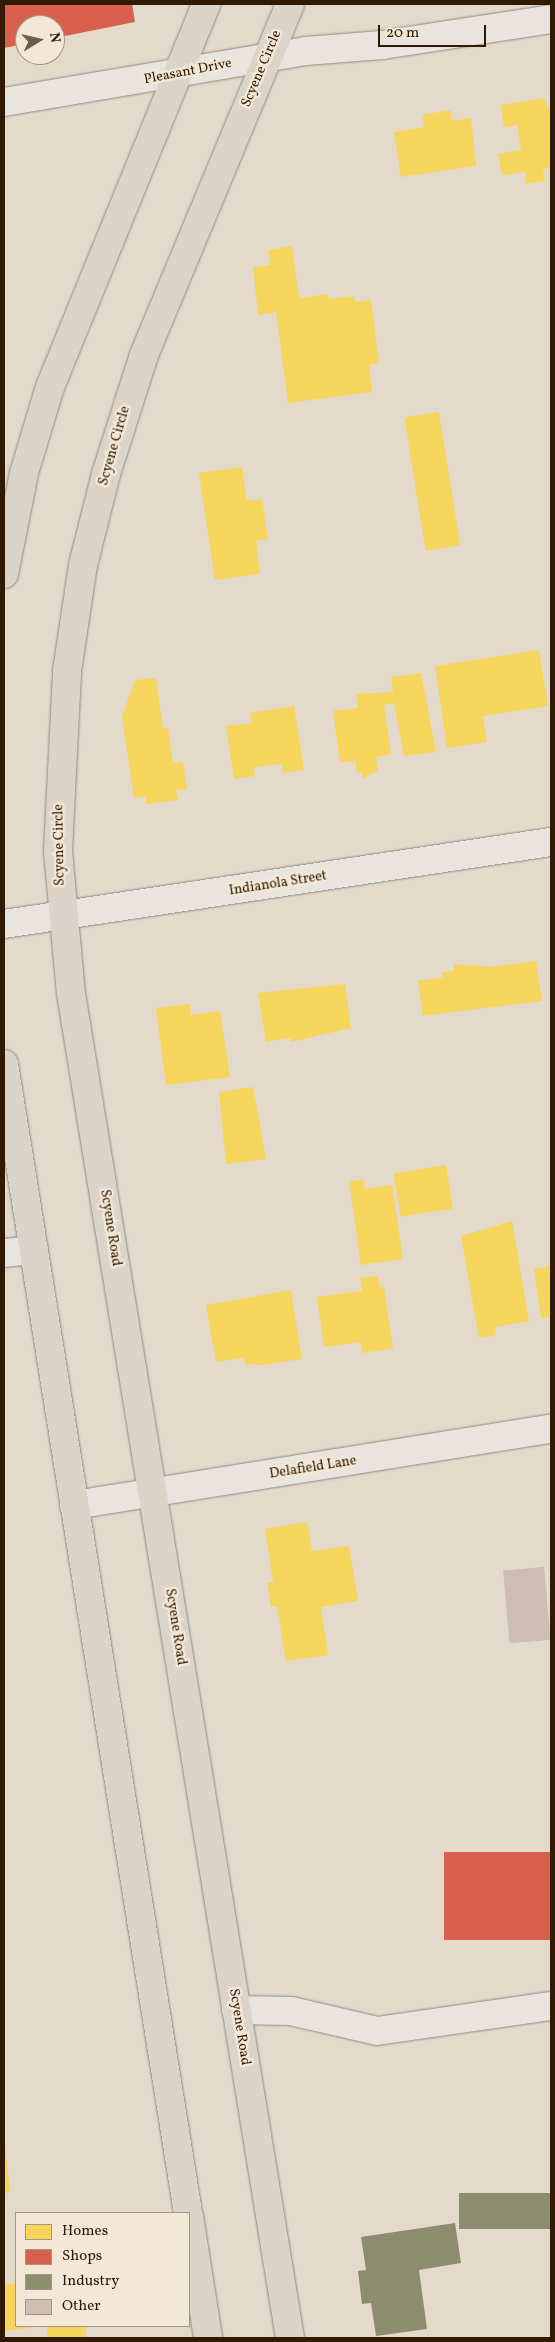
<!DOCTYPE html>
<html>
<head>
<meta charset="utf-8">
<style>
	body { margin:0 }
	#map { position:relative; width:555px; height:2342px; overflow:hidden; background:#e3dacc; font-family:Vollkorn,serif }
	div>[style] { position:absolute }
	.homes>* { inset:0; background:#f6d55c; transform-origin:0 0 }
	.shops>* { inset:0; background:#d6604d; transform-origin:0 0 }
	.industry>* { inset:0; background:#8c8c6e; transform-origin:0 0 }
	.building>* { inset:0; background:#cdbdb2; transform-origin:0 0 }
	.roads { filter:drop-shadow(0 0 1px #938a80) drop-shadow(0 0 1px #938a80) }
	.minor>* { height:28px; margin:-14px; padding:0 14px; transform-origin:14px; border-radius:14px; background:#e9e4dd }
	.major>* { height:28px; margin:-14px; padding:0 14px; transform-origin:14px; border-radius:14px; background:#dcd4c9 }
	span { translate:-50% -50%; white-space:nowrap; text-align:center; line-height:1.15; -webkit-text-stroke:5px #f3e8d7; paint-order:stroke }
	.street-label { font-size:14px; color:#301a03 }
	.frame { position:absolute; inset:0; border:5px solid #301a03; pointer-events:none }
	.legend { position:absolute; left:15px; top:2212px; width:175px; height:115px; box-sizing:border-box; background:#f3e8d7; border:1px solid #a59682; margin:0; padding:6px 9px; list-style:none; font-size:15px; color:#301a03 }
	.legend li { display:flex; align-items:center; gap:10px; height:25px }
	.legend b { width:25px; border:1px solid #a59682 }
	.north { position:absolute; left:15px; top:15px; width:50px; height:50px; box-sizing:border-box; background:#f3e8d7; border:1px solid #a59682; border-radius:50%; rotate:81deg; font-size:14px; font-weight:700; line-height:20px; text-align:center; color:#301a03 }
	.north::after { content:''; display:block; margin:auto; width:18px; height:22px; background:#6f5d49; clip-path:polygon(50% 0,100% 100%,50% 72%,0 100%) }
	.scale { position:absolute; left:378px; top:25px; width:108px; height:22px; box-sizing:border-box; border:2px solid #301a03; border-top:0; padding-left:6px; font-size:15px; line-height:18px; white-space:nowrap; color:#301a03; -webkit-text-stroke:4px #f3e8d7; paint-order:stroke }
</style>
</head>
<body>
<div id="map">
	<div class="homes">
		<div style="clip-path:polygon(545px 98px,547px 108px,551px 107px,551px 167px,543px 169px,545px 181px,526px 184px,525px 172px,502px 175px,498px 154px,521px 150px,517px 125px,504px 127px,501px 105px)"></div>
		<div style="clip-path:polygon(450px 110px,452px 121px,471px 118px,476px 166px,401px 177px,394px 132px,424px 127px,422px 115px)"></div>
		<div style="clip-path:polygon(292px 246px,299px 298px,328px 294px,329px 299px,354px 296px,355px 302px,371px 300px,379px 363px,369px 365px,372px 392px,288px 403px,276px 312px,258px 315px,253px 267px,270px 265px,268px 250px)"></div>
		<div style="left:439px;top:412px;width:135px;height:35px;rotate:81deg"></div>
		<div style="clip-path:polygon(242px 467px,247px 501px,262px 499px,268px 539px,256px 541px,260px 574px,215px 580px,199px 473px)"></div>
		<div style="clip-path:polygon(539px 650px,548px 706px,483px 716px,487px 742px,447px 748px,435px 666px)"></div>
		<div style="clip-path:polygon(421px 673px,436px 752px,404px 756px,394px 703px,384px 705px,391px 754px,376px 757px,378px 770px,363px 779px,362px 772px,357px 773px,355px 761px,340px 762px,333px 711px,358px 708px,356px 694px,393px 692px,391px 677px)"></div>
		<div style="clip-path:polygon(156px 678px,163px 729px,168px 728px,173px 763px,183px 762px,187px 789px,176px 790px,178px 800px,146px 804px,145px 796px,134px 798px,122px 717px,135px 680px)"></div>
		<div style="clip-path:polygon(294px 706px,304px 770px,283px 773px,282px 764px,254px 767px,255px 776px,234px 779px,226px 726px,252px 723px,250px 713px)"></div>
		<div style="clip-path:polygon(536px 961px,542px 1001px,423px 1016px,418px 981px,443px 977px,442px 972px,454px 971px,453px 964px,491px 967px)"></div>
		<div style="clip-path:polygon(345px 984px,351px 1028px,291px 1042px,290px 1038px,266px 1042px,258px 993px)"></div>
		<div style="clip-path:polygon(190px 1004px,191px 1015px,220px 1011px,230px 1077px,166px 1085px,156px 1008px)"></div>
		<div style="clip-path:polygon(253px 1087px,266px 1159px,226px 1164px,219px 1092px)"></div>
		<div style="left:446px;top:1165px;width:44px;height:53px;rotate:81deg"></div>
		<div style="clip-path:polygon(363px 1180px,365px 1189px,392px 1185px,403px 1259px,361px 1265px,349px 1181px)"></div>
		<div style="clip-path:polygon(512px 1221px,529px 1321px,495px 1327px,496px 1335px,479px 1338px,461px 1236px)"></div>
		<div style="clip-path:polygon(551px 1266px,551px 1317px,541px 1318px,534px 1269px)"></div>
		<div style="clip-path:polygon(378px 1276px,380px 1288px,384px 1287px,393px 1348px,362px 1353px,361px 1342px,324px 1347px,317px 1297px,362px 1291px,360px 1278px)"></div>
		<div style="clip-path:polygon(291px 1290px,302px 1359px,263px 1365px,245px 1364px,244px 1358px,216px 1362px,206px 1305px)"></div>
		<div style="clip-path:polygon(307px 1522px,312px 1551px,349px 1546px,358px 1601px,321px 1607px,328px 1655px,286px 1661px,277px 1606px,271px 1607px,267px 1583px,273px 1582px,265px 1529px)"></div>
		<div style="clip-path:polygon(4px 2136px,10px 2192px,4px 2193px)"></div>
		<div style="clip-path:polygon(16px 2283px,16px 2326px,34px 2327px,4px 2331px,4px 2285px)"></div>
		<div style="left:47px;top:2326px;width:39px;height:12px"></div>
	</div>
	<div class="shops">
		<div style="clip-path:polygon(4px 4px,132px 4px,135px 22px,55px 38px,55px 25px,25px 25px,25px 44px,4px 48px)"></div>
		<div style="left:551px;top:1852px;width:88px;height:107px;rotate:90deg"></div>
	</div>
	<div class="industry">
		<div style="left:551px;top:2193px;width:36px;height:92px;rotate:90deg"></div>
		<div style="clip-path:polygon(455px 2223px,461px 2263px,419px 2270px,427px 2329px,376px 2336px,371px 2303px,362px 2304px,358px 2271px,366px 2270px,361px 2237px)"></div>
	</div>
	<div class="building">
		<div style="left:544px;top:1567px;width:73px;height:41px;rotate:85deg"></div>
	</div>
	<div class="roads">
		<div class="minor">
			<div style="left:4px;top:102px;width:306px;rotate:-9.6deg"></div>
			<div style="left:306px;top:51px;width:76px;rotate:-4.5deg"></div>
			<div style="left:382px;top:45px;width:171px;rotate:-8.7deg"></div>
			<div style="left:4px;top:924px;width:553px;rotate:-8.53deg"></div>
			<div style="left:4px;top:1253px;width:30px;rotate:-6deg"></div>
			<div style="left:74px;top:1505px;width:483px;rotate:-9.1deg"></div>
			<div style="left:236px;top:2010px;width:55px;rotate:1deg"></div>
			<div style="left:291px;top:2011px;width:88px;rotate:13.1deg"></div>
			<div style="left:377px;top:2031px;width:176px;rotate:-8.2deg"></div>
		</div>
		<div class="major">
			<div style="left:4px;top:574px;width:103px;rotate:-78.8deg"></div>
			<div style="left:24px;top:473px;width:90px;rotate:-73.2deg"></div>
			<div style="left:50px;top:387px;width:414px;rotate:-67.8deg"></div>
			<div style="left:4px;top:1064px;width:1164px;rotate:80.9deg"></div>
			<div style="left:189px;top:2216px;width:123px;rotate:81.1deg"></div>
			<div style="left:290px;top:2338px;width:1362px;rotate:-99.25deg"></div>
			<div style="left:71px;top:994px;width:144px;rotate:-95.2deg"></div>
			<div style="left:58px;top:851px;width:180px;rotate:-87.1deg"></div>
			<div style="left:67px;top:671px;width:107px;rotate:-81.4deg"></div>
			<div style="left:83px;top:565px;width:94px;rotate:-75.8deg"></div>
			<div style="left:106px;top:474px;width:125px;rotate:-72.3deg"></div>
			<div style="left:144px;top:355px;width:380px;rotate:-67.4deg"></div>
		</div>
	</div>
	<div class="street-label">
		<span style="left:262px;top:69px;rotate:-67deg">Scyene Circle</span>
		<span style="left:188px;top:72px;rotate:-11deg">Pleasant Drive</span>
		<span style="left:115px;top:446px;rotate:-74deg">Scyene Circle</span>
		<span style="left:60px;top:845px;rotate:-91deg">Scyene Circle</span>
		<span style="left:278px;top:884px;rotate:-9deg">Indianola Street</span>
		<span style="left:110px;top:1228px;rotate:81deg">Scyene Road</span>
		<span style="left:313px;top:1468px;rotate:-9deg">Delafield Lane</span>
		<span style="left:175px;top:1627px;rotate:81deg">Scyene Road</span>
		<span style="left:239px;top:2027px;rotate:81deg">Scyene Road</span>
	</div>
	<div class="frame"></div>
	<ul class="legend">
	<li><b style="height:14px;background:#f6d55c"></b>Homes</li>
	<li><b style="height:14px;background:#d6604d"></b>Shops</li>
	<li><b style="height:14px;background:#8c8c6e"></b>Industry</li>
	<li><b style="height:14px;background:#cdbdb2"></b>Other</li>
	</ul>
	<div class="north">N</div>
	<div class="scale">20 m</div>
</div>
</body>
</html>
